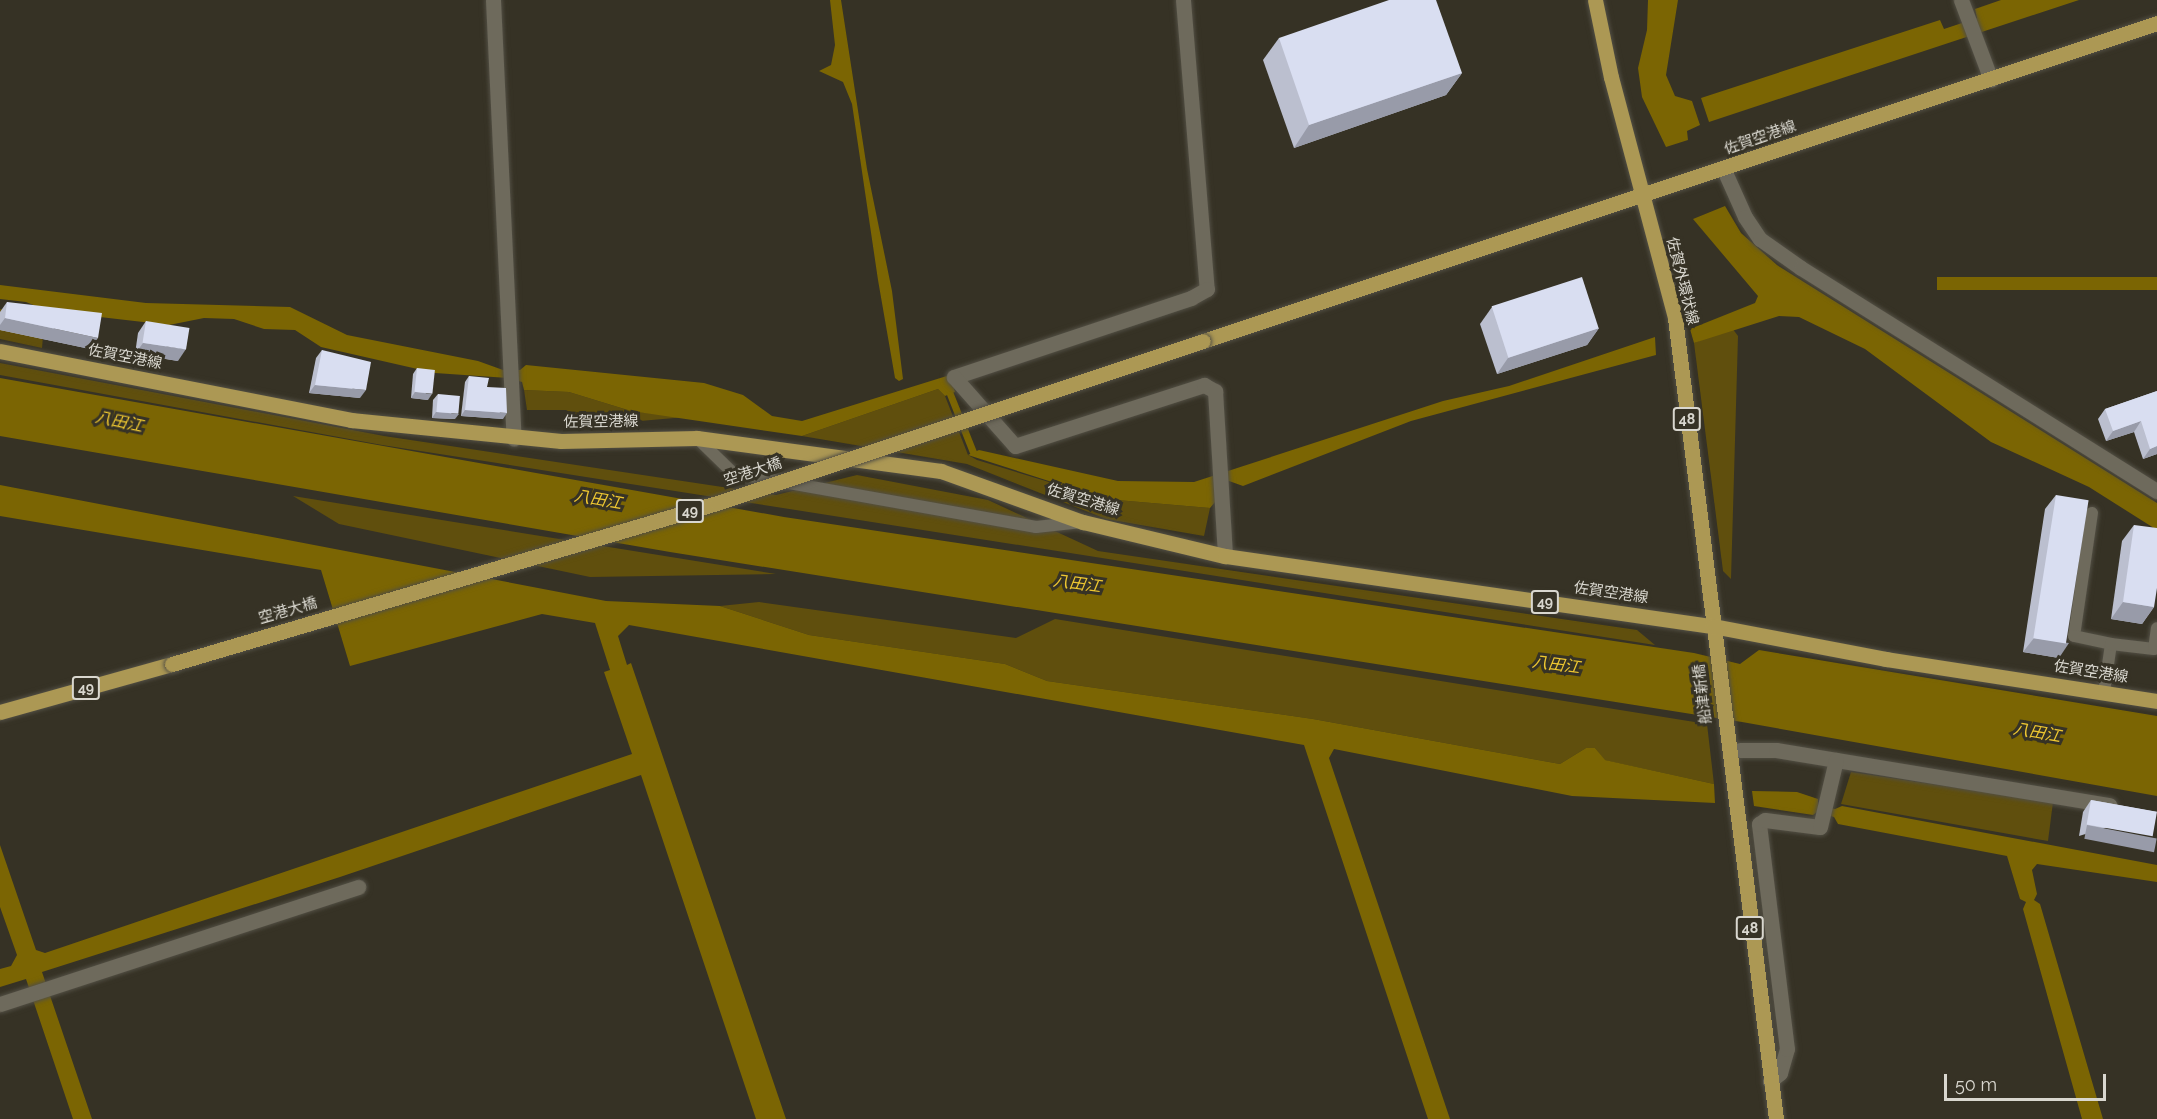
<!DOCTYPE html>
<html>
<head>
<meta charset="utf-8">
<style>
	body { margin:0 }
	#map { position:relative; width:2157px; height:1119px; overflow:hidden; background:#363225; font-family:Raleway,"Noto Sans JP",sans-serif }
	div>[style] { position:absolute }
	.green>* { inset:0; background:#604f0d }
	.water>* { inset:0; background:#7b6503; transform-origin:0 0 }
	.stream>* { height:7px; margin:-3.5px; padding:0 3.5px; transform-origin:3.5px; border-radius:3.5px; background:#7b6503 }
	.roads { filter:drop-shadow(0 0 2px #524f44) drop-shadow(0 0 2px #524f44) }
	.service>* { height:12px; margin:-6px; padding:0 6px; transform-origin:6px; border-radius:6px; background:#6e6a5c }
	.minor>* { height:15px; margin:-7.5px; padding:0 7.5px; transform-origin:7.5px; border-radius:7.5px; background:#6e6a5c }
	.primary>* { height:15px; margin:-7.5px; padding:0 7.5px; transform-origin:7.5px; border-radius:7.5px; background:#ac9854 }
	.bridges { filter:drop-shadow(0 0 2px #524f44) drop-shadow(0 0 2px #524f44) }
	.primary-bridge>* { height:15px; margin:-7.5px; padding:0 7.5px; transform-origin:7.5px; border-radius:7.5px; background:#ac9854 }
	.wall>* { inset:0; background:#bbbfcf }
	.shaded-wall>* { inset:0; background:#989ba9; transform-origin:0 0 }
	.building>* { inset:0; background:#d9def1; transform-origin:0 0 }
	span { translate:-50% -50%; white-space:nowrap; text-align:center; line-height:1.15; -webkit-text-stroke:6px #363225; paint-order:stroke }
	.shield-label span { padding:2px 4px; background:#363225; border:2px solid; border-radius:4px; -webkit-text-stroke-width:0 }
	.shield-label { font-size:14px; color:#d9d7cf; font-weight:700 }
	.street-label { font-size:15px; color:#d9d7cf }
	.water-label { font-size:16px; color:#eec731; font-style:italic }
	.scale { position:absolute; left:1944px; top:1074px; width:162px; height:27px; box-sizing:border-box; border:3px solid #d9d7cf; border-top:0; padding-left:8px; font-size:18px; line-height:21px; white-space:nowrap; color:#d9d7cf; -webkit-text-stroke:4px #363225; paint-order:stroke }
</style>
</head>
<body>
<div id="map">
	<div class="green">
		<div style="clip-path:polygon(0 309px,45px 314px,42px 348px,0 339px)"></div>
		<div style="clip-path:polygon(1732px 328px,1738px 336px,1731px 579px,1723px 571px,1694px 343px)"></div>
		<div style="clip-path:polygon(0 363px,384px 436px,776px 495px,857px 475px,988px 500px,1098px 551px,1637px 630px,1655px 645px,382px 445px,0 375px)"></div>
		<div style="clip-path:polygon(938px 389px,945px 396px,968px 455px,977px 460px,1105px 499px,1210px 508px,1204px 536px,1106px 519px,967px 464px,802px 436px)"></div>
		<div style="clip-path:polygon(524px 390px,569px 392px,631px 411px,686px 417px,594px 425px,566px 410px,527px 410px)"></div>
		<div style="clip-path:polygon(293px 496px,776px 574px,590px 577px,339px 524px)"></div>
		<div style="clip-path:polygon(759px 602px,1016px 638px,1055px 619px,1707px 724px,1714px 784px,1604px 760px,1595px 748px,1586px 748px,1560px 764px,1313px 719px,1047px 681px,1005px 664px,809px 635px,720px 606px)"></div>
		<div style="clip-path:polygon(1851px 772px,2053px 802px,2048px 841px,1841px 804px)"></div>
	</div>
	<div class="water">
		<div style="clip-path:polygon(830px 0,841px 0,867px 169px,892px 291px,903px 379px,899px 381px,895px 378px,878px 280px,852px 104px,843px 82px,819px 71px,831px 65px,835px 45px)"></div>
		<div style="clip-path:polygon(1648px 0,1678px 0,1666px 75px,1675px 96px,1692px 101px,1700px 125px,1687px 131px,1688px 140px,1666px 147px,1642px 97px,1638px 68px,1647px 30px)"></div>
		<div style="clip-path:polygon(2001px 0,2079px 0,1709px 122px,1701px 98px,1940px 20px,1944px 29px,1977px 18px,1975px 9px)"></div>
		<div style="clip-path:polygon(1725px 206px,1741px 233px,1777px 265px,2157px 503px,2157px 530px,2089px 487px,1991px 442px,1865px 349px,1799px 317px,1779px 316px,1694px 343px,1690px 329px,1755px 303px,1758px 296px,1693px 219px)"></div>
		<div style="left:2157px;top:277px;width:13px;height:220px;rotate:90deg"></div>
		<div style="clip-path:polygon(0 285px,146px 303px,290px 307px,347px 335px,478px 361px,503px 370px,520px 370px,526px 365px,704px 383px,743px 395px,772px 416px,802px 421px,950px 375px,955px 392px,945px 396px,938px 389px,802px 436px,631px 411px,569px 392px,524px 390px,522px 382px,508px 378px,435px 373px,321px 347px,295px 330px,264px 329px,234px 319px,204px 318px,169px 325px,48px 311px,26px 302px,0 299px)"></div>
		<div style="clip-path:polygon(1655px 337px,1656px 355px,1411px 421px,1243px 486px,1229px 481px,1218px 485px,1215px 502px,1210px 508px,1105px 499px,968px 455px,979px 450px,1118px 481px,1194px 482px,1443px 401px,1509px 386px)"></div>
		<div style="clip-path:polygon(0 378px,784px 517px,1694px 653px,1740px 664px,1759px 650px,2157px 716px,2157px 796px,1742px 722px,670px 552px,0 436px)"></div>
		<div style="clip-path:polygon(0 485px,606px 601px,720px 606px,809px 635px,1005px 664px,1047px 681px,1313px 719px,1560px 764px,1586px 748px,1595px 748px,1605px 760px,1714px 784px,1715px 803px,1572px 796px,1334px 749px,1329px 758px,1450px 1119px,1428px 1119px,1304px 745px,629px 625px,618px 636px,627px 665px,631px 663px,786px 1119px,756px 1119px,641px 775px,340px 877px,42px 972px,92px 1119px,73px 1119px,26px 979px,0 987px,0 969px,11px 966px,17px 955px,0 907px,0 845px,36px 950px,45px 953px,632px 754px,604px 672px,610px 670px,595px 623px,542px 614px,350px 666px,321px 570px,0 516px)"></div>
		<div style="clip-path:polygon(1752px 791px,1797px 792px,1818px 799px,1818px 806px,1835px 809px,1842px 806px,2157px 865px,2157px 882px,2037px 864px,2032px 870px,2037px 894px,2034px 900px,2040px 904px,2103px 1119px,2082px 1119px,2023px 909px,2026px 902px,2020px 899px,2007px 856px,1838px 824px,1834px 817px,1817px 812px,1813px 815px,1754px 806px)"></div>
	</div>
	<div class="stream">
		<div style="left:950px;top:394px;width:62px;rotate:68.4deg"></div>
	</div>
	<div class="roads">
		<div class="service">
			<div style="left:697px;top:438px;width:50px;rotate:44.2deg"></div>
			<div style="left:733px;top:473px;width:308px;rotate:10.1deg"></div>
			<div style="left:1036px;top:527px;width:46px;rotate:-6.2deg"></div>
			<div style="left:2092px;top:513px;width:124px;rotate:98.3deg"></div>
			<div style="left:2074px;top:636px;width:38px;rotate:12deg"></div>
			<div style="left:2111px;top:644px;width:49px;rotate:98.3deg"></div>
			<div style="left:2111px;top:644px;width:43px;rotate:6.6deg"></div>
			<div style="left:2154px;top:649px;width:21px;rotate:-82deg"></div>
		</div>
		<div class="minor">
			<div style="left:493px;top:0;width:439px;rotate:87.3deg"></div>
			<div style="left:1183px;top:0;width:290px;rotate:85.3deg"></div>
			<div style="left:1207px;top:289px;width:18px;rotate:151deg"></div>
			<div style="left:1191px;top:298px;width:250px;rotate:161.6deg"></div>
			<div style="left:954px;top:377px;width:92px;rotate:48.5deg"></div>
			<div style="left:1015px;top:446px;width:199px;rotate:-17.9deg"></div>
			<div style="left:1204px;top:385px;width:13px;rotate:29deg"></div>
			<div style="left:1215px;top:391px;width:165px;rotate:86.5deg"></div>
			<div style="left:1961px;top:0;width:85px;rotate:69.4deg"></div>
			<div style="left:1724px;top:170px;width:51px;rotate:65.9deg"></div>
			<div style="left:1745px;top:217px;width:27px;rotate:56deg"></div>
			<div style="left:1760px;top:239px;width:50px;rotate:35.3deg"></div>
			<div style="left:1801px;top:268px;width:420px;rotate:32.1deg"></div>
			<div style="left:1740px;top:750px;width:36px"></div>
			<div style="left:1776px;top:750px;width:338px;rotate:9.4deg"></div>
			<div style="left:0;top:1004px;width:377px;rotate:-18.1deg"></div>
			<div style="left:1770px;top:1081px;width:13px;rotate:-39deg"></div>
			<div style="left:1780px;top:1073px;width:25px;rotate:-74deg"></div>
			<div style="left:1787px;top:1049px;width:227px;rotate:-97.1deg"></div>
			<div style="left:1759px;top:824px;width:7px;rotate:-34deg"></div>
			<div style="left:1765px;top:820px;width:55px;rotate:7.3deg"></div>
			<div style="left:1820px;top:827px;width:69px;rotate:-76.6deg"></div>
		</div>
		<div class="primary">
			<div style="left:1595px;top:0;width:79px;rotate:78.3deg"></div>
			<div style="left:1611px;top:77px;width:249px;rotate:75.1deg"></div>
			<div style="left:1675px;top:318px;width:807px;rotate:82.81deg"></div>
			<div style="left:1203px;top:341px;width:1006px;rotate:-18.43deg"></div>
			<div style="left:0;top:351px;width:358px;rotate:11.1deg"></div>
			<div style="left:351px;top:420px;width:211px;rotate:5.7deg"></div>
			<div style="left:561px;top:441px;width:136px;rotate:-1.3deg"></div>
			<div style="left:697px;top:438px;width:246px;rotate:7.7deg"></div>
			<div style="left:941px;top:471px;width:151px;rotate:19.8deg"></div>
			<div style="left:1083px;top:522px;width:146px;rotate:13.5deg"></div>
			<div style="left:1225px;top:556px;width:493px;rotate:8.2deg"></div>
			<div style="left:1713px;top:626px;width:176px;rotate:10.8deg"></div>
			<div style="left:1886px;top:659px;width:274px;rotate:8.8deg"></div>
			<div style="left:0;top:712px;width:179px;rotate:-15.6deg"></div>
		</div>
	</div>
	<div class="bridges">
		<div class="primary-bridge">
			<div style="left:172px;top:664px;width:568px;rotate:-16.46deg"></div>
			<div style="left:717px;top:503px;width:512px;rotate:-18.43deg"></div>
		</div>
	</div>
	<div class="wall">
		<div style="clip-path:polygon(1279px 38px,1462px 73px,1446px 95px,1294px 148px,1263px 60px)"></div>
		<div style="clip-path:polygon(7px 302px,90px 349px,0 330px,0 312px)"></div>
		<div style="clip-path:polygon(1492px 307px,1599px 328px,1587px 345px,1497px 374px,1480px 324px)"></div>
		<div style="clip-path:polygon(146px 321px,178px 361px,135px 354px,138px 333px)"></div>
		<div style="clip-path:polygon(322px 350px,360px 398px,309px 393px,316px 358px)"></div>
		<div style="clip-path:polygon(417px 368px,428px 400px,411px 398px,413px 374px)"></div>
		<div style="clip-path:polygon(469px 376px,487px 387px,503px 419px,461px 416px,465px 382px)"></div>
		<div style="clip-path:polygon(2157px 391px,2157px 454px,2143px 459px,2134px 432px,2106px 441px,2098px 419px,2105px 409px)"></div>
		<div style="clip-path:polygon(438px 394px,455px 419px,432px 418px,433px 400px)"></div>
		<div style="clip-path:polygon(2056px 495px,2059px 658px,2023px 652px,2045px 509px)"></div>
		<div style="clip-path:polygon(2134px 525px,2154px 607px,2142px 624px,2111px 619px,2122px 541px)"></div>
		<div style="clip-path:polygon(2091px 800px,2157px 812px,2079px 836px,2083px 812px)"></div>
	</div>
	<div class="shaded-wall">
		<div style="clip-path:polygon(1462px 73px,1446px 95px,1294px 148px,1309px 125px)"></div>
		<div style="clip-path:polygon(5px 318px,98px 338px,90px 349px,0 330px,0 325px)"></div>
		<div style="clip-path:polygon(1599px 328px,1587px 345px,1497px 374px,1508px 358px)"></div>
		<div style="clip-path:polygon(143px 343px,186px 349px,178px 361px,135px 354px)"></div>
		<div style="clip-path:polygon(315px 385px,366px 390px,360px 398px,309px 393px)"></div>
		<div style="clip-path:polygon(415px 392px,432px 394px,428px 400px,411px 398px)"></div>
		<div style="clip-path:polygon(465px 410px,507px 413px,503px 419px,461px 416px)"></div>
		<div style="clip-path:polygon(436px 412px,459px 414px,455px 419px,432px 418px)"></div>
		<div style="clip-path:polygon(2141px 421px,2134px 432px,2106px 441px,2113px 431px)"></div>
		<div style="clip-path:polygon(2157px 446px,2157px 454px,2143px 459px,2150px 449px)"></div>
		<div style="clip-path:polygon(2123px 602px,2154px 607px,2142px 624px,2111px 619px)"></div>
		<div style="clip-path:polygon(2034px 638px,2069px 643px,2059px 658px,2023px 652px)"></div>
		<div style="left:2087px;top:825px;width:71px;height:14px;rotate:11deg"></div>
	</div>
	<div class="building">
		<div style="clip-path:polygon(1389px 0,1436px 0,1462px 73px,1309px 125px,1279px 38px)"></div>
		<div style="left:1582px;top:277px;width:54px;height:95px;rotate:72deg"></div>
		<div style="clip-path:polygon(7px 302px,102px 313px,98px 338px,5px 318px)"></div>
		<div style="left:146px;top:321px;width:44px;height:22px;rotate:9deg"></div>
		<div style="clip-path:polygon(322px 350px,371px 362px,366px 390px,315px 385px)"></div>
		<div style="left:417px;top:368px;width:18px;height:24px;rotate:6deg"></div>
		<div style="clip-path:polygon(469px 376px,489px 378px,487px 387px,506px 388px,507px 413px,465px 410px)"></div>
		<div style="clip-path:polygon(2157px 391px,2157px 446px,2150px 449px,2141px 421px,2113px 431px,2105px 409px)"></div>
		<div style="left:438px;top:394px;width:22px;height:18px;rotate:5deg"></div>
		<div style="left:2056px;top:495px;width:33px;height:145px;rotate:9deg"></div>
		<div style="clip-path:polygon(2134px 525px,2157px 528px,2157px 588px,2154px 607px,2123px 602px)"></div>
		<div style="left:2091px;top:800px;width:67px;height:25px;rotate:10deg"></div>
	</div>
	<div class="shield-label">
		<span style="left:1687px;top:419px">48</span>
		<span style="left:690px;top:511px">49</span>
		<span style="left:1545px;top:602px">49</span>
		<span style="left:86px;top:688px">49</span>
		<span style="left:1750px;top:928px">48</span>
	</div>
	<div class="street-label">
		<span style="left:1760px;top:138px;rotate:-19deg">佐賀空港線</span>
		<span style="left:1682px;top:281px;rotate:76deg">佐賀外環状線</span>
		<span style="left:125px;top:357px;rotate:11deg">佐賀空港線</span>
		<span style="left:601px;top:422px;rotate:-1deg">佐賀空港線</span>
		<span style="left:753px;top:472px;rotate:-18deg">空港大橋</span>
		<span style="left:1083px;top:500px;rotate:17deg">佐賀空港線</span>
		<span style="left:1611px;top:593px;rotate:8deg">佐賀空港線</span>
		<span style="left:288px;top:611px;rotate:-16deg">空港大橋</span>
		<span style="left:2091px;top:672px;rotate:9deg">佐賀空港線</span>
		<span style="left:1703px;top:694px;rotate:-97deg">船津新橋</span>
	</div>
	<div class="water-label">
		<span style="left:119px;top:422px;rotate:12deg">八田江</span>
		<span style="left:598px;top:500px;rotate:10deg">八田江</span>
		<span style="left:1077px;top:584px;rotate:8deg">八田江</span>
		<span style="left:1556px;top:665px;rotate:8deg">八田江</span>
		<span style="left:2037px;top:733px;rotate:10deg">八田江</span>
	</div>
	<div class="scale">50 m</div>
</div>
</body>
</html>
